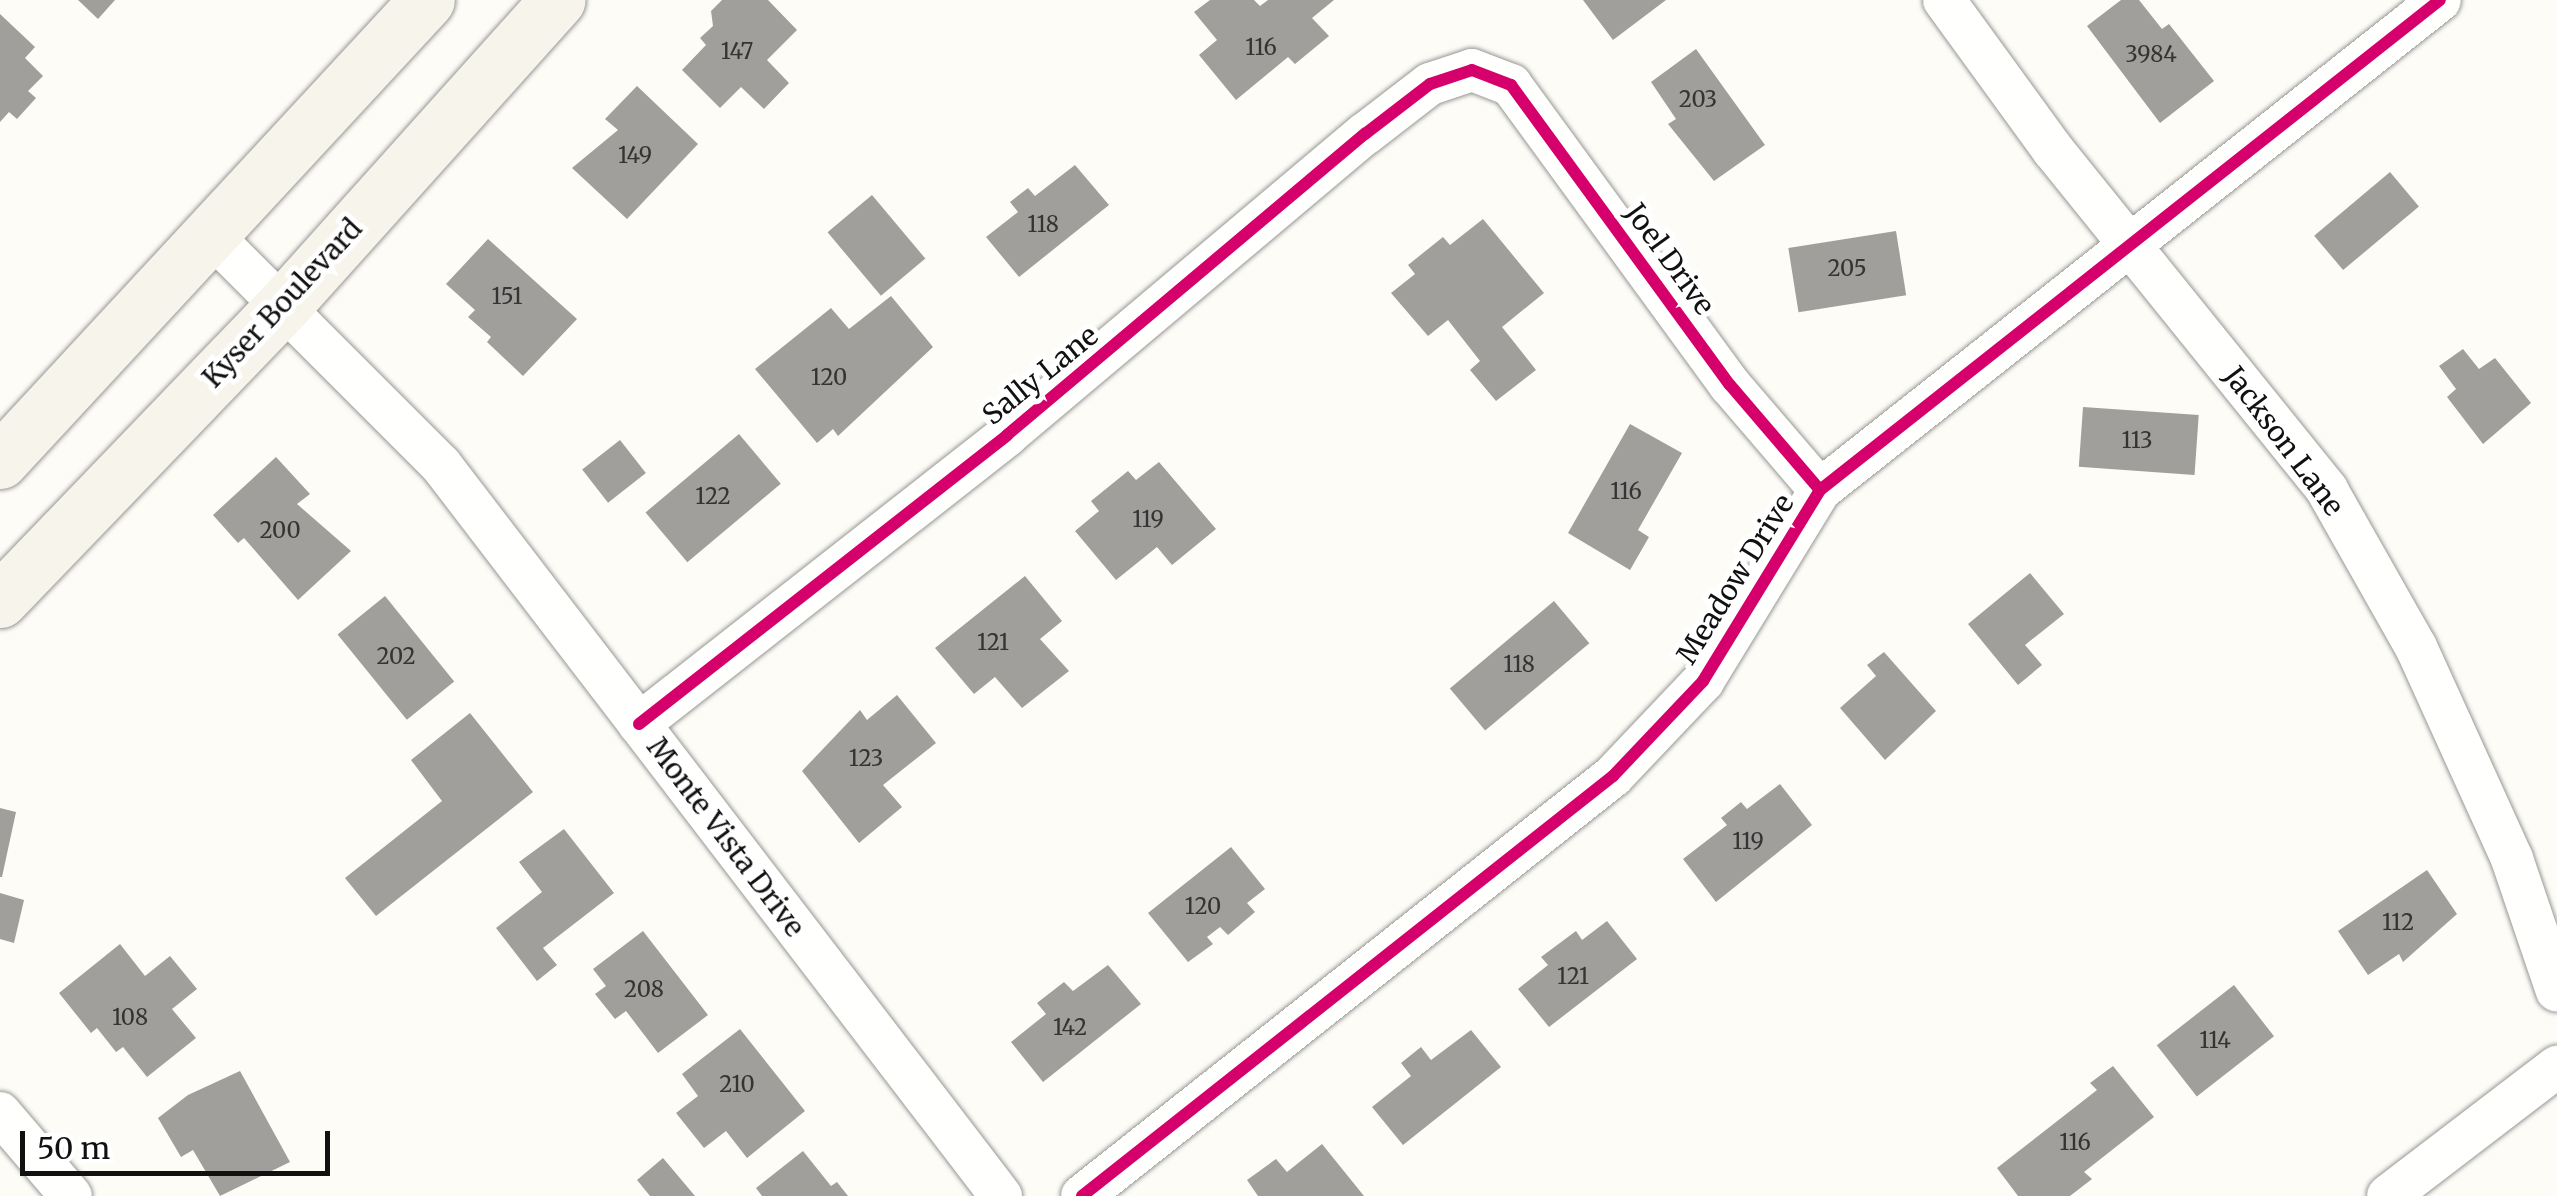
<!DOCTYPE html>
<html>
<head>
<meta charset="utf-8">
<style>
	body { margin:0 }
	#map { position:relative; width:2557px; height:1196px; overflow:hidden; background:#fdfcf7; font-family:Merriweather,serif }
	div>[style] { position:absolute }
	.building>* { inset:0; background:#a19f9c; transform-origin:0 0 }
	.roads { filter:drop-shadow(0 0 2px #979795) drop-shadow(0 0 2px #979795) }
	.street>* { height:42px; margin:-21px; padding:0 21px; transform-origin:21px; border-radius:21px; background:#fffffe }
	.secondary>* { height:55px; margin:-27.5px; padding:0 27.5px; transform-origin:27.5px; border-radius:27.5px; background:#f6f4eb }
	.cycleway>* { height:12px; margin:-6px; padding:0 6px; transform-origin:6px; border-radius:6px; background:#d6006c }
	span { translate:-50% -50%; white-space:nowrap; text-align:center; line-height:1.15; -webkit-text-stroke:10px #fff; paint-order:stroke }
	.number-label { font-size:22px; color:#353434 }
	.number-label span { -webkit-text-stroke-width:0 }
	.street-label { font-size:28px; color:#111 }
	.scale { position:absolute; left:20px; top:1131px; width:310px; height:45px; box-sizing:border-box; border:5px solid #111; border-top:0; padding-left:12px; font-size:30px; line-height:35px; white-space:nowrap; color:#111; -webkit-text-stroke:8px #fff; paint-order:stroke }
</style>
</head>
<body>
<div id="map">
	<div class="building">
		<div style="clip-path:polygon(78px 0,115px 0,98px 19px)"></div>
		<div style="clip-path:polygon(722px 0,768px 0,797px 30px,767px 60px,789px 83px,764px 109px,741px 87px,720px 108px,682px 70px,706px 45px,700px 38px,713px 26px,711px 11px)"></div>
		<div style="clip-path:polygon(1210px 0,1254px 0,1260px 6px,1268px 0,1334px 0,1312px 18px,1329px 36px,1295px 64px,1288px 57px,1236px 100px,1199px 55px,1217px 40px,1194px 12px)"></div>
		<div style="clip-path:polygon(1583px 0,1666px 0,1613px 40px)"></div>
		<div style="clip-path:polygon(2121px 0,2139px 0,2162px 29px,2169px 24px,2214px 81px,2160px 123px,2087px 26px)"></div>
		<div style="clip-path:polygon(0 14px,35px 47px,25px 58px,43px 76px,28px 91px,36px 98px,17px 119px,9px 112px,0 122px)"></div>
		<div style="clip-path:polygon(1696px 49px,1765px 145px,1714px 181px,1668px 124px,1676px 119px,1651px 82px)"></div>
		<div style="clip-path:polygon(637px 86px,698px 144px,627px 219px,572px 168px,618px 130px,605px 119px)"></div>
		<div style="clip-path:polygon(1075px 165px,1109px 205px,1019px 277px,986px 237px,1018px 212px,1010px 202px,1028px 188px,1035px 196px)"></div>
		<div style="left:2390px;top:172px;width:45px;height:99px;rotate:50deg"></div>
		<div style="left:872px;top:195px;width:83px;height:58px;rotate:50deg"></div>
		<div style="clip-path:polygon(1483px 219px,1544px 293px,1502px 327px,1536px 370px,1496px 401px,1470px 370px,1480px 361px,1448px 320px,1428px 336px,1391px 293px,1415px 274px,1408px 265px,1443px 237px,1450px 245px)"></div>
		<div style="left:1896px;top:231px;width:65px;height:109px;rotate:81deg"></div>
		<div style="clip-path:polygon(488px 239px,577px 319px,523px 376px,487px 342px,491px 337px,468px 317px,475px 310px,446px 284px)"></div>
		<div style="clip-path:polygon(891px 296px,933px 347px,838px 436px,833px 429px,817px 443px,755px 369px,831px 308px,849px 329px)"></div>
		<div style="clip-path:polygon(2463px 349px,2479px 369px,2495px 358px,2531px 403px,2483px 444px,2447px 397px,2456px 389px,2439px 366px)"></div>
		<div style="left:2083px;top:407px;width:116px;height:60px;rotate:4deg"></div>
		<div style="clip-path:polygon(1630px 424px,1682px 453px,1638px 530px,1649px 537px,1630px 570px,1568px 533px)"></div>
		<div style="left:739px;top:434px;width:65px;height:122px;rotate:50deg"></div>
		<div style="left:620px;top:440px;width:42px;height:48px;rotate:52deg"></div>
		<div style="clip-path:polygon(276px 457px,310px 494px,297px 504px,351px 551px,298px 600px,244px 538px,238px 543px,213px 515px)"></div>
		<div style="clip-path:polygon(1159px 462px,1216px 529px,1172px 565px,1157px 547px,1116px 580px,1075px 531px,1099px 511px,1091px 501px,1128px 471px,1136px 480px)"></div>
		<div style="clip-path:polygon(2030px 573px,2064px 614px,2025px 645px,2042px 665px,2018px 685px,1968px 624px)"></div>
		<div style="clip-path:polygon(1025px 576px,1062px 621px,1040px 639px,1069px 671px,1022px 708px,995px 677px,974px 694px,935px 648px)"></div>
		<div style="left:385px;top:596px;width:110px;height:61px;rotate:51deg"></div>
		<div style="left:1554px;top:601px;width:55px;height:136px;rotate:50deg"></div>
		<div style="clip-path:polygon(1884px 652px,1936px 711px,1885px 760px,1840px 708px,1876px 676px,1867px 665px)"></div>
		<div style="clip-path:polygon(897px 695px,936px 743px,883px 785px,902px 807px,859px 843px,802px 771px,860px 710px,867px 720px)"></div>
		<div style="clip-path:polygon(470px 713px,533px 792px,376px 916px,345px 878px,442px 801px,411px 760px)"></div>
		<div style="clip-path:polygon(1780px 784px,1812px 825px,1716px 902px,1683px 859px,1727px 825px,1721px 818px,1741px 802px,1747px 809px)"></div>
		<div style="clip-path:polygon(0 808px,16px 812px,2px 877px,0 877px)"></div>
		<div style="clip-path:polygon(564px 829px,614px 893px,543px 948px,557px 965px,537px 981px,496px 928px,542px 892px,519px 862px)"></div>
		<div style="clip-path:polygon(1231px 847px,1265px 889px,1247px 903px,1255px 912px,1228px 935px,1220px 927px,1207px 937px,1213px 944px,1188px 962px,1148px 913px)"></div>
		<div style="clip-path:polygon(2427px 870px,2457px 914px,2403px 962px,2399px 954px,2368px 975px,2338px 931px)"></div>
		<div style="clip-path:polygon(0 893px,24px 900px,14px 943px,0 939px)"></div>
		<div style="clip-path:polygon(1607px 921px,1637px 959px,1549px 1027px,1518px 989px,1548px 965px,1541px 957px,1576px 931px,1582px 940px)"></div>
		<div style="clip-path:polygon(643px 931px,708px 1015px,658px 1053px,626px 1011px,615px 1019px,595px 994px,606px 986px,593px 969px)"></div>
		<div style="clip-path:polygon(120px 944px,145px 976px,170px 956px,197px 989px,172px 1009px,196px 1038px,147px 1077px,123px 1047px,116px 1052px,97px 1028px,91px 1033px,59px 993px)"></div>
		<div style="clip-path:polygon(1108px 965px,1141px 1004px,1043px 1082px,1011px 1042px,1046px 1014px,1037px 1003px,1064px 982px,1073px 991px)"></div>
		<div style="left:2234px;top:985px;width:65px;height:98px;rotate:52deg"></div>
		<div style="clip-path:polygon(740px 1029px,805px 1111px,747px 1158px,726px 1131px,704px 1148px,676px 1113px,698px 1096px,682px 1074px)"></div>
		<div style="clip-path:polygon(1471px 1030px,1501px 1067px,1403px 1145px,1372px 1107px,1411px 1076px,1401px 1063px,1421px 1047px,1431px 1060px)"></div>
		<div style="clip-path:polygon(2113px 1066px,2154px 1117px,2084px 1172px,2092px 1179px,2070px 1196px,2018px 1196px,1997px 1168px,2097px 1090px,2090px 1083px)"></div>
		<div style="clip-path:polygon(240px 1071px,290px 1162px,220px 1196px,193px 1150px,181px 1157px,158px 1118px,188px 1095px)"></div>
		<div style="clip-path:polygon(1322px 1144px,1364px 1196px,1258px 1196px,1247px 1180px,1276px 1159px,1287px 1172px)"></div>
		<div style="clip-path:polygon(803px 1151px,831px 1186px,837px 1182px,848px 1196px,762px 1196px,756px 1188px)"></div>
		<div style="clip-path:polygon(663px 1158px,695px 1196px,650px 1196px,637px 1180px)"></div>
	</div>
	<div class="roads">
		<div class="street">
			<div style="left:1944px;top:0;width:185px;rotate:54deg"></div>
			<div style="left:2053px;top:150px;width:437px;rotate:51.1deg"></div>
			<div style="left:2327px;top:490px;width:180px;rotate:60.5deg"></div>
			<div style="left:2416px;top:647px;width:233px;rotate:65.6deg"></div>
			<div style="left:2512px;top:859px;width:139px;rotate:71.2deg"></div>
			<div style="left:210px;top:234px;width:327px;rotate:45deg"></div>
			<div style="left:441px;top:465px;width:921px;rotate:52.55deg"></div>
			<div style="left:639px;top:724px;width:468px;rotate:-38.1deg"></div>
			<div style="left:1007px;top:435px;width:468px;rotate:-40.1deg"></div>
			<div style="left:1365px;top:134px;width:82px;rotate:-37.6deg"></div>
			<div style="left:1430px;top:84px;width:44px;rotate:-18.4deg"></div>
			<div style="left:1472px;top:70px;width:42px;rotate:21deg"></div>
			<div style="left:1511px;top:85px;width:371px;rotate:53.9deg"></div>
			<div style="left:1730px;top:385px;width:138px;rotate:49.4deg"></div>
			<div style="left:0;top:1113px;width:109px;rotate:49.5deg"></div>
			<div style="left:1082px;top:1196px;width:677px;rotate:-38.34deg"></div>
			<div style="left:1613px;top:776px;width:131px;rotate:-46.5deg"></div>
			<div style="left:1703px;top:681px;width:224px;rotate:-58.5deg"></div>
			<div style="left:1820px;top:490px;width:790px;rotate:-38.32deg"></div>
			<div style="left:2388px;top:1196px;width:213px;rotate:-37.4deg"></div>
		</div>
		<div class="secondary">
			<div style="left:0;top:461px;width:628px;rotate:-47.19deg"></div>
			<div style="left:0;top:600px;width:408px;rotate:-46.1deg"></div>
			<div style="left:283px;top:306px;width:411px;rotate:-48.1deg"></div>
		</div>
	</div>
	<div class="cycleway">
		<div style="left:639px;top:724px;width:468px;rotate:-38.1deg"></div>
		<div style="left:1007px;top:435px;width:468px;rotate:-40.1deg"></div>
		<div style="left:1365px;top:134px;width:82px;rotate:-37.6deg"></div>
		<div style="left:1430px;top:84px;width:44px;rotate:-18.4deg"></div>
		<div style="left:1472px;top:70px;width:42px;rotate:21deg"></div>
		<div style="left:1511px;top:85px;width:371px;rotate:53.9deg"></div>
		<div style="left:1730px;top:385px;width:138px;rotate:49.4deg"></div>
		<div style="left:1082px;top:1196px;width:677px;rotate:-38.34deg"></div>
		<div style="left:1613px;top:776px;width:131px;rotate:-46.5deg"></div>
		<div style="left:1703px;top:681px;width:224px;rotate:-58.5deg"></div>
		<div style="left:1820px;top:490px;width:790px;rotate:-38.32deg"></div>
	</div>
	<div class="number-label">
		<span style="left:1261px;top:48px">116</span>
		<span style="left:737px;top:52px">147</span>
		<span style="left:2151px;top:55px">3984</span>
		<span style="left:1698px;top:100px">203</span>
		<span style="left:635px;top:156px">149</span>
		<span style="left:1043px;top:225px">118</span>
		<span style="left:1847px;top:269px">205</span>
		<span style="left:507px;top:297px">151</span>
		<span style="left:829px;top:378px">120</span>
		<span style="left:2137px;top:441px">113</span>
		<span style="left:1626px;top:492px">116</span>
		<span style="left:713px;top:497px">122</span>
		<span style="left:1148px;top:520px">119</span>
		<span style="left:280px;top:531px">200</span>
		<span style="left:993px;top:643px">121</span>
		<span style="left:396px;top:657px">202</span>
		<span style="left:1519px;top:665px">118</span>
		<span style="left:866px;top:759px">123</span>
		<span style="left:1748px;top:842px">119</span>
		<span style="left:1203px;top:907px">120</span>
		<span style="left:2398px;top:923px">112</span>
		<span style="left:1573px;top:977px">121</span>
		<span style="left:644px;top:990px">208</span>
		<span style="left:130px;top:1018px">108</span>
		<span style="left:1070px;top:1028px">142</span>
		<span style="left:2215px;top:1041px">114</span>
		<span style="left:737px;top:1085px">210</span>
		<span style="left:2075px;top:1143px">116</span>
	</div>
	<div class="street-label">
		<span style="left:1670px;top:259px;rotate:54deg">Joel Drive</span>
		<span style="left:282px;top:303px;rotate:-47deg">Kyser Boulevard</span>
		<span style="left:1040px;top:375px;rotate:-39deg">Sally Lane</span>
		<span style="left:2284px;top:441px;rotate:53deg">Jackson Lane</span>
		<span style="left:1735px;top:579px;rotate:-58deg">Meadow Drive</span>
		<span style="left:726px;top:837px;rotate:53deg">Monte Vista Drive</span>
	</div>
	<div class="scale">50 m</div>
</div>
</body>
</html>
